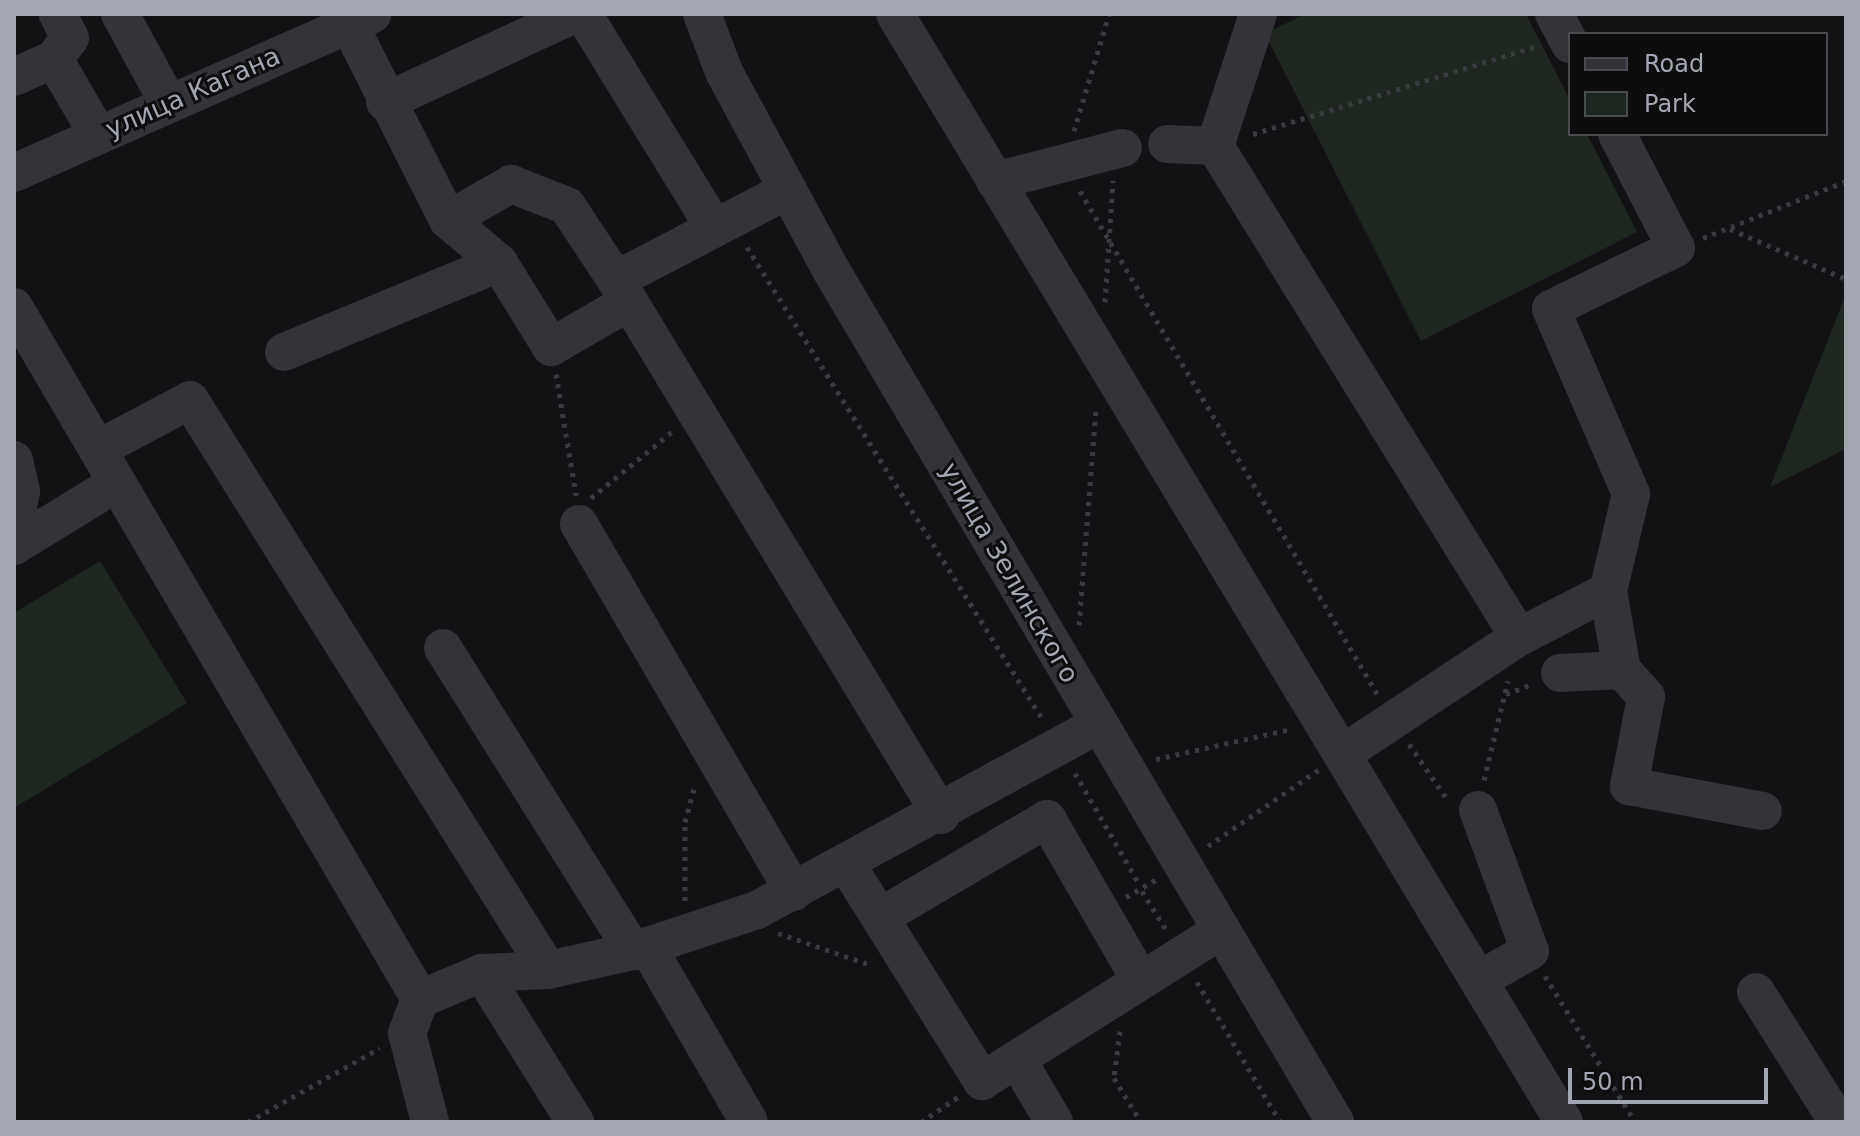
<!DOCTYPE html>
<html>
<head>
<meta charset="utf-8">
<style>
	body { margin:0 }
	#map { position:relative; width:1860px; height:1136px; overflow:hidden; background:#121214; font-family:"DejaVu Sans",sans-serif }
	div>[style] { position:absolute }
	.green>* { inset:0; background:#1e2620 }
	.path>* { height:5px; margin-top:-2.5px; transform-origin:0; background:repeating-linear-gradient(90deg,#393a40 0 4px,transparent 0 10px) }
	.minor>* { height:38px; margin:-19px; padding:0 19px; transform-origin:19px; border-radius:19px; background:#333339 }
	span { translate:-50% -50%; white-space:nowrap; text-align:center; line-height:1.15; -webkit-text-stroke:6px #0d0d0e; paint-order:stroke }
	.street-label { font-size:26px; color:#a3a7b4 }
	.frame { position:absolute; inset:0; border:16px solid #a3a7b4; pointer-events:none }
	.legend { position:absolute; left:1568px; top:32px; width:260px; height:104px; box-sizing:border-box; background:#0d0d0e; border:2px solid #494b50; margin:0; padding:10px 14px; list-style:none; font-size:24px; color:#a3a7b4 }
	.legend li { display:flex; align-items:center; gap:16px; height:40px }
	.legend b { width:40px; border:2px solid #494b50 }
	.scale { position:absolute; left:1568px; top:1068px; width:200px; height:36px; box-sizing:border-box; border:4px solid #a3a7b4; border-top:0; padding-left:10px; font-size:24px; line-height:28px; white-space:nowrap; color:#a3a7b4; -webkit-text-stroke:6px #0d0d0e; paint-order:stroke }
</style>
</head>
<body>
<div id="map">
	<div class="green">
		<div style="clip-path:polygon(1305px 14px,1526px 14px,1570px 100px,1570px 134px,1587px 134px,1637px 232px,1421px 341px,1265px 34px)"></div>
		<div style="clip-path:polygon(1846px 294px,1846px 449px,1770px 487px)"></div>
		<div style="clip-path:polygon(100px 561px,187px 703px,14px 808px,14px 613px)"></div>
	</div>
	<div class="path">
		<div style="left:1074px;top:131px;width:122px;rotate:-73.3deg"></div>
		<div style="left:1253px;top:134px;width:297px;rotate:-17.2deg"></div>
		<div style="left:1080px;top:191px;width:586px;rotate:59.41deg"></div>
		<div style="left:1730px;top:229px;width:126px;rotate:23.3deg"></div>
		<div style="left:1703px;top:238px;width:154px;rotate:-21.7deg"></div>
		<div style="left:747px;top:247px;width:558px;rotate:57.96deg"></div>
		<div style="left:1105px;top:302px;width:122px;rotate:-86.2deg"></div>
		<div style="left:556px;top:374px;width:123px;rotate:80.6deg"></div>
		<div style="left:591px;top:498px;width:106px;rotate:-39.3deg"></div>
		<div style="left:1079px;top:625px;width:215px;rotate:-85.5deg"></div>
		<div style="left:1506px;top:694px;width:30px;rotate:-21deg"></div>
		<div style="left:1409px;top:744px;width:70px;rotate:55.4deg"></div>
		<div style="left:1156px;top:759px;width:138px;rotate:-12.5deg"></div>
		<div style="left:1075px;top:773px;width:128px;rotate:60deg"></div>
		<div style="left:1484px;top:780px;width:102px;rotate:-76.4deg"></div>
		<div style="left:1208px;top:846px;width:134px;rotate:-34.6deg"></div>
		<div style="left:1142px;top:891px;width:44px;rotate:58.1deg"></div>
		<div style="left:1126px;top:897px;width:34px;rotate:-30deg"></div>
		<div style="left:685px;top:901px;width:79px;rotate:-90deg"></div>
		<div style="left:685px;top:822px;width:39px;rotate:-75deg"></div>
		<div style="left:778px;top:933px;width:98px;rotate:19deg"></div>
		<div style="left:1545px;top:976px;width:172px;rotate:58.3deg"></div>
		<div style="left:1197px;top:982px;width:163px;rotate:59.3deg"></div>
		<div style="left:1120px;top:1031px;width:47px;rotate:97.3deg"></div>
		<div style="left:1114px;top:1078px;width:52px;rotate:58.5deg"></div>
		<div style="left:248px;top:1122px;width:151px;rotate:-29.3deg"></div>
		<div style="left:921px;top:1122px;width:45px;rotate:-34deg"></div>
	</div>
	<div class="minor">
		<div style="left:120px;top:14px;width:102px;rotate:61.4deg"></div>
		<div style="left:583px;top:14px;width:250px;rotate:58.4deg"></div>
		<div style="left:702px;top:14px;width:62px;rotate:69.2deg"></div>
		<div style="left:724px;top:72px;width:225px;rotate:61.6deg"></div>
		<div style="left:831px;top:270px;width:990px;rotate:59.39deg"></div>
		<div style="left:895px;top:14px;width:1294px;rotate:58.88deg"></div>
		<div style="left:1258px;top:14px;width:139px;rotate:108deg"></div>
		<div style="left:1215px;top:146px;width:577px;rotate:58.24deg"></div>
		<div style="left:1519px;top:637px;width:100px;rotate:-27.3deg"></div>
		<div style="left:1554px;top:14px;width:34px;rotate:62deg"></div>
		<div style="left:349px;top:24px;width:220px;rotate:63.2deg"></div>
		<div style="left:448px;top:220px;width:67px;rotate:40.1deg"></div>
		<div style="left:499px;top:263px;width:99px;rotate:58.2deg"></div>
		<div style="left:551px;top:347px;width:90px;rotate:-30deg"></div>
		<div style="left:54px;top:59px;width:88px;rotate:59.9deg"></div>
		<div style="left:14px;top:77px;width:44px;rotate:-24.2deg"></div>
		<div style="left:54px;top:59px;width:26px;rotate:-53deg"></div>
		<div style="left:70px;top:38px;width:27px;rotate:-117deg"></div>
		<div style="left:385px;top:102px;width:209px;rotate:-24.9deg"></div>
		<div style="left:1617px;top:134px;width:128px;rotate:62.6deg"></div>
		<div style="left:1676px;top:248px;width:139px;rotate:154deg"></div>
		<div style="left:1551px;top:309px;width:202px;rotate:66.6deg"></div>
		<div style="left:1631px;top:494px;width:100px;rotate:103.3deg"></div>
		<div style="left:1608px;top:591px;width:80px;rotate:80deg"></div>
		<div style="left:1622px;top:670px;width:36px;rotate:48deg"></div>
		<div style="left:1646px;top:697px;width:91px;rotate:100.8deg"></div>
		<div style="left:1629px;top:786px;width:136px;rotate:10.6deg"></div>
		<div style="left:1167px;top:144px;width:48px;rotate:2.4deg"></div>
		<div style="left:14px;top:173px;width:392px;rotate:-23.9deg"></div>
		<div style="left:995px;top:181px;width:132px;rotate:-14.5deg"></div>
		<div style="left:788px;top:190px;width:194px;rotate:152.4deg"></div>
		<div style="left:616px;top:280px;width:626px;rotate:58.72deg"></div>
		<div style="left:448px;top:220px;width:73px;rotate:-29.7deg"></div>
		<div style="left:511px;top:184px;width:60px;rotate:21.4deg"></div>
		<div style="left:567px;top:206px;width:89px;rotate:56.5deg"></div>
		<div style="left:14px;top:307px;width:802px;rotate:59.6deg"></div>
		<div style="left:284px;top:352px;width:233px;rotate:-22.5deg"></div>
		<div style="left:98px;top:449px;width:104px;rotate:-28deg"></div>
		<div style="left:190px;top:400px;width:673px;rotate:57.87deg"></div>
		<div style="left:14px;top:460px;width:32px;rotate:77deg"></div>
		<div style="left:21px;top:491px;width:36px;rotate:101deg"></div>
		<div style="left:579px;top:524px;width:426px;rotate:59.7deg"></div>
		<div style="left:14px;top:546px;width:121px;rotate:-31.5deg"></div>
		<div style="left:443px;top:648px;width:358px;rotate:57.9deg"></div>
		<div style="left:1560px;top:673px;width:62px;rotate:-2.8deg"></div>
		<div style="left:1342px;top:754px;width:212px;rotate:-33.5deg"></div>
		<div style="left:1478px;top:810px;width:150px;rotate:69.8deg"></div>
		<div style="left:1530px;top:951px;width:59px;rotate:150.4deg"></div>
		<div style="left:847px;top:865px;width:255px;rotate:58deg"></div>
		<div style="left:982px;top:1081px;width:280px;rotate:-32.2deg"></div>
		<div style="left:880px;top:917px;width:194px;rotate:-30.4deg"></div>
		<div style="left:1047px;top:819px;width:187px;rotate:59.9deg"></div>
		<div style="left:647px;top:946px;width:203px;rotate:59.9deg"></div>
		<div style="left:482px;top:973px;width:176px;rotate:58deg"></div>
		<div style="left:1756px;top:992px;width:154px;rotate:57.8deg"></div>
		<div style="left:1017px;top:1059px;width:73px;rotate:59.6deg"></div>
		<div style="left:430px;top:1122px;width:92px;rotate:-104.5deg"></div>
		<div style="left:407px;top:1033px;width:36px;rotate:-69deg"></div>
		<div style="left:420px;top:999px;width:67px;rotate:-22.8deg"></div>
		<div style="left:482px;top:973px;width:66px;rotate:-2.6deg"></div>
		<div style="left:548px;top:970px;width:87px;rotate:-12.6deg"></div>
		<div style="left:633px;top:951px;width:131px;rotate:-18.3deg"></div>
		<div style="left:757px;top:910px;width:388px;rotate:-28.5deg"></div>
	</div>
	<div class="street-label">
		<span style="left:193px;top:93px;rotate:-24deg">улица Кагана</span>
		<span style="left:1009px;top:573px;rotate:60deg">улица Зелинского</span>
	</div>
	<div class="frame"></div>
	<ul class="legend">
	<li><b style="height:10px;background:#333339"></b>Road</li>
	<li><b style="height:22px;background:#1e2620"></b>Park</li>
	</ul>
	<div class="scale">50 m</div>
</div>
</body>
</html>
